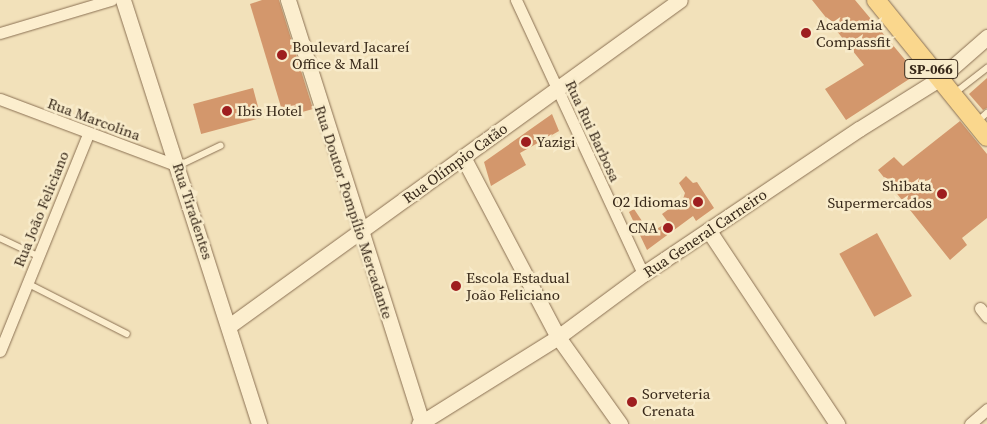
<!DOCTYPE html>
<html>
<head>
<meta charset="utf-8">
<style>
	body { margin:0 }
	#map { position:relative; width:987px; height:424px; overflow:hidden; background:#f2e1ba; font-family:"Source Serif 4",serif }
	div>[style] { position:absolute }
	.building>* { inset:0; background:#d3976c; transform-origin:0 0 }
	.roads { filter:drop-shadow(0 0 1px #8a7053) drop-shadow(0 0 1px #8a7053) }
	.lane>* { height:5.5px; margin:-2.75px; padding:0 2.75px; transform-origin:2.75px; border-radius:2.75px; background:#fceece }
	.street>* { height:11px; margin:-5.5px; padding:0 5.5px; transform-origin:5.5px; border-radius:5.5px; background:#fceece }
	.secondary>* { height:15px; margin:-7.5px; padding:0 7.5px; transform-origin:7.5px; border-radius:7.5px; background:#fceece }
	.primary>* { height:18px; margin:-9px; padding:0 9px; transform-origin:9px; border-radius:9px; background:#fad78d }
	.dots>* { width:14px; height:14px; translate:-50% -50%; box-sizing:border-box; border:2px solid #f8ebca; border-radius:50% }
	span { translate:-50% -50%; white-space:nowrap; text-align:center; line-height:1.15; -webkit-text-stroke:5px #f8ebca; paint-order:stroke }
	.shield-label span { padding:1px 4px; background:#f8ebca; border:1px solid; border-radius:4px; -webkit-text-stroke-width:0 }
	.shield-label { font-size:14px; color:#372819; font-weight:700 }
	.poi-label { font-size:15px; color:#372819 }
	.left { translate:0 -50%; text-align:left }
	.right { translate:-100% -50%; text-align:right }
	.street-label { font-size:15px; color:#372819 }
</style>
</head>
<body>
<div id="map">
	<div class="building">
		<div style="clip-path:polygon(262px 0,279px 0,313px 109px,284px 117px,250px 4px)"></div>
		<div style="clip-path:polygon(812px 0,855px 0,917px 74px,846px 120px,825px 89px,864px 65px)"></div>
		<div style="clip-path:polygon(987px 78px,987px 108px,983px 110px,969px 94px)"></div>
		<div style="left:253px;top:88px;width:31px;height:62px;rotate:75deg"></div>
		<div style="clip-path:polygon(552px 114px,559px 131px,520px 153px,526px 165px,491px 186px,484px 162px)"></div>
		<div style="clip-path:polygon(960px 121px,987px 154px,987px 218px,962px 238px,967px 245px,950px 260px,878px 170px,894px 157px,903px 166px)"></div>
		<div style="clip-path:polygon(686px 176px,693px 183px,697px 182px,714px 208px,696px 221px,693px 216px,647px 250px,629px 212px,634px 209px,650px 233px,668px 222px,662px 214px,683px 199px,685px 193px,679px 183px)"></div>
		<div style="left:877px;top:233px;width:72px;height:43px;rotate:61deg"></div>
	</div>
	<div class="roads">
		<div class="lane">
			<div style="left:955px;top:93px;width:41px;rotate:-38deg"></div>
			<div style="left:978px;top:121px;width:12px;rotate:-42deg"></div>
			<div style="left:178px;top:166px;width:47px;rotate:-25.5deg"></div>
			<div style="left:0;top:238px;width:42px;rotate:25.3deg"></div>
			<div style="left:27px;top:283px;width:112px;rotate:27deg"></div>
		</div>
		<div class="street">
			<div style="left:516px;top:0;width:302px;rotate:65.1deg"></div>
			<div style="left:0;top:33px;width:116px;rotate:-16.6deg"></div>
			<div style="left:0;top:99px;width:190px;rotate:20.6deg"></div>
			<div style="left:980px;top:308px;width:11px;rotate:52deg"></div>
			<div style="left:0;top:351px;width:234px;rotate:-67.9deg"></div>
			<div style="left:970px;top:424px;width:23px;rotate:-41deg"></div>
		</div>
		<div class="secondary">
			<div style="left:123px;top:0;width:445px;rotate:72.2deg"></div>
			<div style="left:288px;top:0;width:444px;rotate:72.4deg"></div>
			<div style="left:463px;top:157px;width:204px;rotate:62.2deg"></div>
			<div style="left:558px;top:337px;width:107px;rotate:54.5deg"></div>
			<div style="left:709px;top:231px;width:232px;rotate:56.4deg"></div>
			<div style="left:229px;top:326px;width:556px;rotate:-35.86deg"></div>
			<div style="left:419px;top:424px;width:164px;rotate:-32deg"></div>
			<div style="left:558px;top:337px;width:106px;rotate:-36.5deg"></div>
			<div style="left:643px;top:274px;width:260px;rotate:-33.9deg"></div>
			<div style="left:859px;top:129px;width:94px;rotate:-32deg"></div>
			<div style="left:939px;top:79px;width:64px;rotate:-41.2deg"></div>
		</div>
		<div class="primary">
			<div style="left:876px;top:0;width:176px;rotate:51deg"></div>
		</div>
	</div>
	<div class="dots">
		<div style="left:806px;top:33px;background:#9e1e1f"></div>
		<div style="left:282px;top:55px;background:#9e1e1f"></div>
		<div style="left:227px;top:111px;background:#9e1e1f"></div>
		<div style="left:526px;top:142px;background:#9e1e1f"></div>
		<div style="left:942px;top:194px;background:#9e1e1f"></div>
		<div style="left:698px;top:202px;background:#9e1e1f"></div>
		<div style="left:668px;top:228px;background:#9e1e1f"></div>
		<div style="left:456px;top:286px;background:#9e1e1f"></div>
		<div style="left:632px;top:402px;background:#9e1e1f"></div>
	</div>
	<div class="shield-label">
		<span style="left:931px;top:69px">SP-066</span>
	</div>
	<div class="poi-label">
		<span class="left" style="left:816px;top:33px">Academia<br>Compassfit</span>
		<span class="left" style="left:292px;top:55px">Boulevard Jacareí<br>Office &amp; Mall</span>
		<span class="left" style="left:237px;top:111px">Ibis Hotel</span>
		<span class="left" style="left:536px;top:142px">Yazigi</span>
		<span class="right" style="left:932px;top:194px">Shibata<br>Supermercados</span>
		<span class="right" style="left:688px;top:202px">O2 Idiomas</span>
		<span class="right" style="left:658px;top:228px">CNA</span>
		<span class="left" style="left:466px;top:286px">Escola Estadual<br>João Feliciano</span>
		<span class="left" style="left:642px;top:402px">Sorveteria<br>Crenata</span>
	</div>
	<div class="street-label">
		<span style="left:94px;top:119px;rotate:20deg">Rua Marcolina</span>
		<span style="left:593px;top:131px;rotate:65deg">Rua Rui Barbosa</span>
		<span style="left:455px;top:163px;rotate:-36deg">Rua Olímpio Catão</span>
		<span style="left:41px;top:209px;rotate:-68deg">Rua João Feliciano</span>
		<span style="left:193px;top:211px;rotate:72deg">Rua Tiradentes</span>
		<span style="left:354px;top:212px;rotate:72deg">Rua Doutor Pompílio Mercadante</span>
		<span style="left:705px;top:233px;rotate:-34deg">Rua General Carneiro</span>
	</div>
</div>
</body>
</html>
